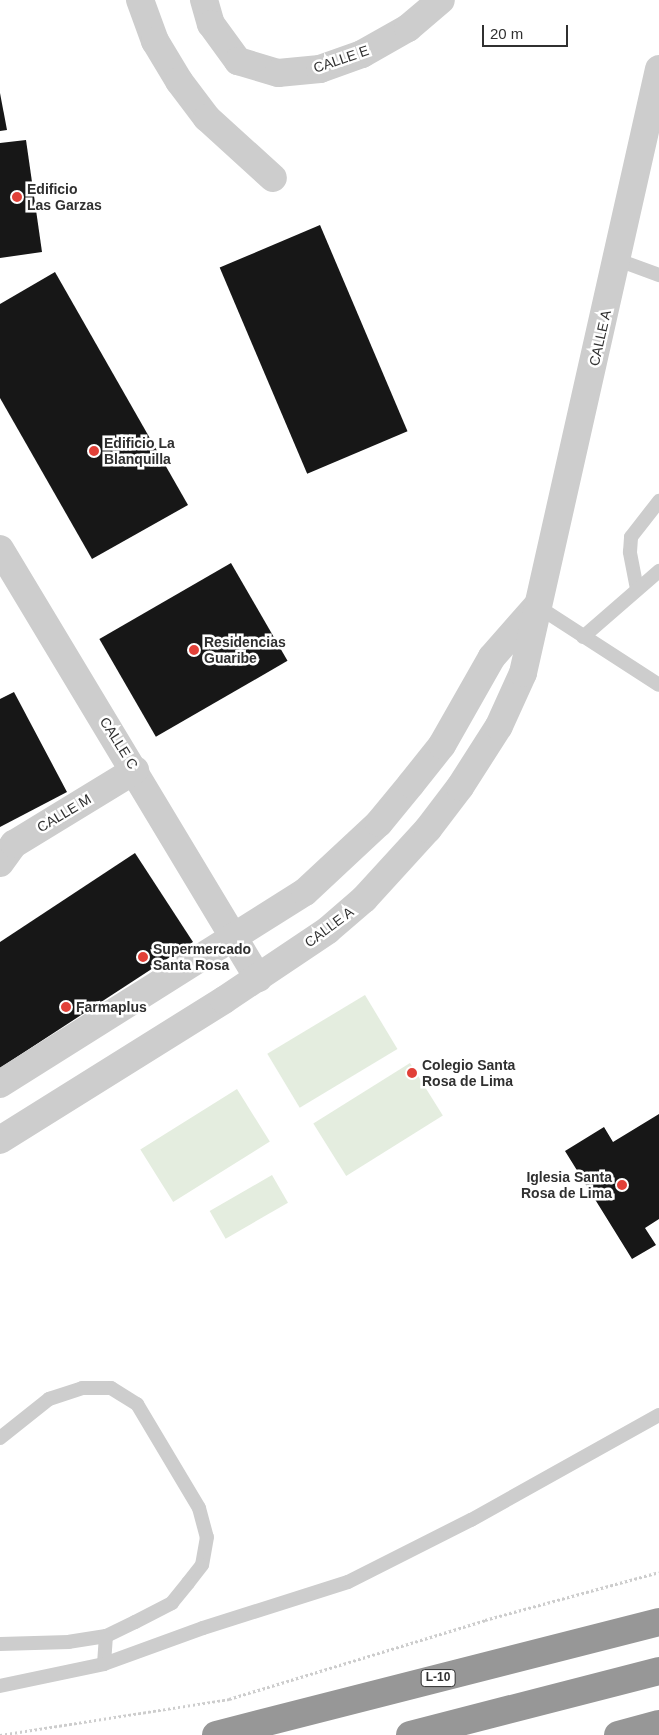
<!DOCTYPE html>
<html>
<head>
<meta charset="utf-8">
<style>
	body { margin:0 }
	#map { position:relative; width:659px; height:1735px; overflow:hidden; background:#fff; font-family:Helvetica,sans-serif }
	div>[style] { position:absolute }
	.green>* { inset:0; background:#e4eddf; transform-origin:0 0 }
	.building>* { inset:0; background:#171717; transform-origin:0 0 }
	.path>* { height:3px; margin-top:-1.5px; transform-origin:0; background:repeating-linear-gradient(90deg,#cdcdcd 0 2.5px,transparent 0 5px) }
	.service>* { height:14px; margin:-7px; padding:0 7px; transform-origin:7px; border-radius:7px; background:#cdcdcd }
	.minor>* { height:28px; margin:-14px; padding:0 14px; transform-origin:14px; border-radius:14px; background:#cdcdcd }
	.motorway>* { height:28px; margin:-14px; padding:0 14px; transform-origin:14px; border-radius:14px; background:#979797 }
	.dots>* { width:14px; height:14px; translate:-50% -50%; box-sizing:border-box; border:2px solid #fff; border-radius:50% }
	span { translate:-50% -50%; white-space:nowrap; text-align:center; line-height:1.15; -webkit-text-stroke:5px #fff; paint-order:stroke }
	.shield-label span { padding:1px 4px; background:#fff; border:1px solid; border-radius:4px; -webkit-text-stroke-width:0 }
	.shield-label { font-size:12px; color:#303030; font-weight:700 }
	.street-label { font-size:14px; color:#303030 }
	.poi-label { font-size:14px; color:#303030; font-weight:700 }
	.left { translate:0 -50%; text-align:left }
	.right { translate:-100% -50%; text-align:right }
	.scale { position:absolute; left:482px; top:25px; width:86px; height:22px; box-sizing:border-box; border:2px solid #303030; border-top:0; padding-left:6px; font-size:15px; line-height:18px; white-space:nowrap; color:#303030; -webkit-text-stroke:4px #fff; paint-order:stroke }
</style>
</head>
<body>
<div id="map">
	<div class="green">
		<div style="left:365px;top:995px;width:63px;height:114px;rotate:59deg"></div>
		<div style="left:410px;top:1063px;width:62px;height:114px;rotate:58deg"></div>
		<div style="left:237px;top:1089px;width:62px;height:114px;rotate:58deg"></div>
		<div style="left:272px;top:1175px;width:32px;height:72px;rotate:60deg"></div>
	</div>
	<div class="building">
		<div style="clip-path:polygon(0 93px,7px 130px,0 131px)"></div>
		<div style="clip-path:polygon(26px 140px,42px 252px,0 258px,0 143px)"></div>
		<div style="left:320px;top:225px;width:224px;height:109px;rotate:67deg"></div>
		<div style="clip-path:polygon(55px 272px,188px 505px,92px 559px,0 398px,0 304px)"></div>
		<div style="left:231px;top:563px;width:113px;height:152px;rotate:60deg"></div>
		<div style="clip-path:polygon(14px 692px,67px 792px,0 827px,0 699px)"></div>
		<div style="clip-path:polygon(135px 853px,193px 942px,0 1068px,0 942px)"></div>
		<div style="clip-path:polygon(659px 1114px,659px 1219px,645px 1228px,656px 1245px,632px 1259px,565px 1151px,604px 1127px,613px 1142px)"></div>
	</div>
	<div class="path">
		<div style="left:0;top:1735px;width:232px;rotate:-8.9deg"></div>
		<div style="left:229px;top:1699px;width:268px;rotate:-17.1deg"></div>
		<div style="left:485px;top:1620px;width:180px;rotate:-15.4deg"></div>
	</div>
	<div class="service">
		<div style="left:618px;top:260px;width:44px;rotate:20.1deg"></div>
		<div style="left:637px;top:589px;width:38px;rotate:-101deg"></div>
		<div style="left:630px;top:552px;width:15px;rotate:-86deg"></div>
		<div style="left:631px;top:537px;width:46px;rotate:-52.1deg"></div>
		<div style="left:537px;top:606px;width:145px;rotate:32.9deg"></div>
		<div style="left:583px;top:637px;width:101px;rotate:-41deg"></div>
		<div style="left:0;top:1438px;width:63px;rotate:-38.5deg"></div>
		<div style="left:49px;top:1399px;width:35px;rotate:-18deg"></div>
		<div style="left:82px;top:1388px;width:29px"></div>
		<div style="left:111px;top:1388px;width:31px;rotate:32deg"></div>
		<div style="left:137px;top:1404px;width:121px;rotate:59.2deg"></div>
		<div style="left:199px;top:1508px;width:30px;rotate:75deg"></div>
		<div style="left:207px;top:1537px;width:28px;rotate:100deg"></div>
		<div style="left:202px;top:1565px;width:23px;rotate:128deg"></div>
		<div style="left:188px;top:1583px;width:26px;rotate:129deg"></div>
		<div style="left:172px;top:1603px;width:42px;rotate:152.8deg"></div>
		<div style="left:135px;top:1622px;width:32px;rotate:154deg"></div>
		<div style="left:106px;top:1636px;width:37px;rotate:171deg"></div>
		<div style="left:69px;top:1642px;width:69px;rotate:178.3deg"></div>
		<div style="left:104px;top:1664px;width:28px;rotate:-86deg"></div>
		<div style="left:0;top:1686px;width:106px;rotate:-11.9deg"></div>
		<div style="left:104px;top:1664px;width:105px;rotate:-20deg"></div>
		<div style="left:203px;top:1628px;width:152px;rotate:-17.6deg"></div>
		<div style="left:348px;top:1582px;width:138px;rotate:-26.8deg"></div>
		<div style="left:471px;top:1520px;width:215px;rotate:-29.2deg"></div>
	</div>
	<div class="minor">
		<div style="left:140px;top:0;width:44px;rotate:69.9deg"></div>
		<div style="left:155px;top:41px;width:47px;rotate:59deg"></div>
		<div style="left:179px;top:81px;width:46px;rotate:52.9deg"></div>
		<div style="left:207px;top:118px;width:89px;rotate:42.3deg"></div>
		<div style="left:204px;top:0;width:25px;rotate:74deg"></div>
		<div style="left:211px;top:24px;width:46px;rotate:53.9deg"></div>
		<div style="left:238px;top:61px;width:42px;rotate:16.7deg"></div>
		<div style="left:278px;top:73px;width:42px;rotate:-5.4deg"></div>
		<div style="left:320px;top:69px;width:45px;rotate:-19.7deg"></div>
		<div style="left:362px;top:54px;width:53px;rotate:-29.5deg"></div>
		<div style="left:408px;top:28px;width:43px;rotate:-40.3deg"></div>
		<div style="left:0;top:549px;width:501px;rotate:58.98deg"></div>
		<div style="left:0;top:863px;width:24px;rotate:-54deg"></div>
		<div style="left:14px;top:844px;width:142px;rotate:-31.4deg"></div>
		<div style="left:0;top:1084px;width:360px;rotate:-32.2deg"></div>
		<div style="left:305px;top:892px;width:101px;rotate:-43deg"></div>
		<div style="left:379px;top:823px;width:50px;rotate:-50.6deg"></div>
		<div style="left:411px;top:784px;width:50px;rotate:-51.5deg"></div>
		<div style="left:442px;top:745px;width:101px;rotate:-60.4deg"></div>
		<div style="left:492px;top:657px;width:67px;rotate:-48.7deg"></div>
		<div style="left:0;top:1140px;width:264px;rotate:-32deg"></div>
		<div style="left:224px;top:1000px;width:125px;rotate:-33.9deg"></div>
		<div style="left:328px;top:930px;width:48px;rotate:-40.7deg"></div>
		<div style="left:364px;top:899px;width:95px;rotate:-47.6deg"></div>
		<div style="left:428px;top:829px;width:53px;rotate:-52.7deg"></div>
		<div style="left:460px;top:787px;width:72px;rotate:-57.4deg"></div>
		<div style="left:499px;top:726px;width:58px;rotate:-65.6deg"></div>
		<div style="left:523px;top:673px;width:619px;rotate:-77.31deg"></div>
	</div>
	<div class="motorway">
		<div style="left:216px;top:1735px;width:457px;rotate:-14.3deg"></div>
		<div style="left:410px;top:1735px;width:257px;rotate:-14.4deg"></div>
		<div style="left:618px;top:1735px;width:42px;rotate:-15deg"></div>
	</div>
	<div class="dots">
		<div style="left:17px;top:197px;background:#e14038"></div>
		<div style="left:94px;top:451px;background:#e14038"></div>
		<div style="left:194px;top:650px;background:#e14038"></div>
		<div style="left:143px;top:957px;background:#e14038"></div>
		<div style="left:66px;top:1007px;background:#e14038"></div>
		<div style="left:412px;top:1073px;background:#e14038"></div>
		<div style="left:622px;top:1185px;background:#e14038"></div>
	</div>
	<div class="shield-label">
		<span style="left:438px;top:1678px">L-10</span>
	</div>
	<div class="street-label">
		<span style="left:341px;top:59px;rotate:-19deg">CALLE E</span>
		<span style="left:600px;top:338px;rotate:-77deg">CALLE A</span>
		<span style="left:119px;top:743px;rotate:58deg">CALLE C</span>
		<span style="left:64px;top:813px;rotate:-31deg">CALLE M</span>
		<span style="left:329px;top:927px;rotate:-37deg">CALLE A</span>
	</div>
	<div class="poi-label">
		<span class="left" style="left:27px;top:197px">Edificio<br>Las Garzas</span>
		<span class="left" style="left:104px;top:451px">Edificio La<br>Blanquilla</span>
		<span class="left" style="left:204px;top:650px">Residencias<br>Guaribe</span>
		<span class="left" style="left:153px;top:957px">Supermercado<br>Santa Rosa</span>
		<span class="left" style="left:76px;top:1007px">Farmaplus</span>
		<span class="left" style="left:422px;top:1073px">Colegio Santa<br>Rosa de Lima</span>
		<span class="right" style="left:612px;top:1185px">Iglesia Santa<br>Rosa de Lima</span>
	</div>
	<div class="scale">20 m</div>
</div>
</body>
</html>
